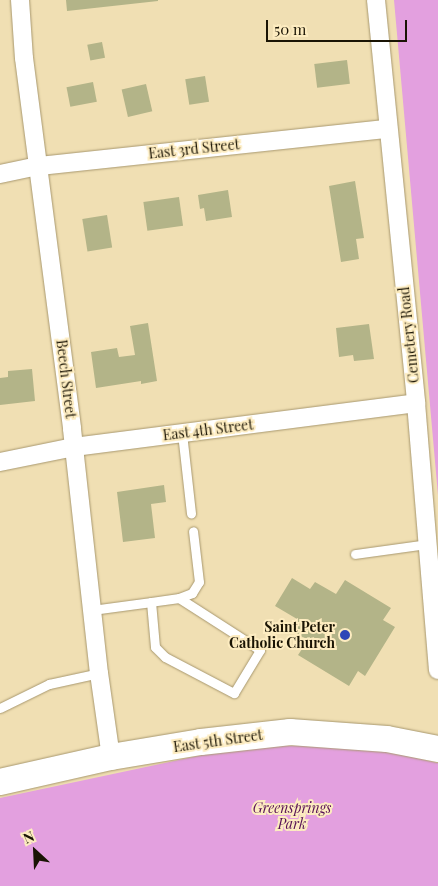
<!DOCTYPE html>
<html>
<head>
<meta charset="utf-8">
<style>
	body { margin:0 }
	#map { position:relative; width:438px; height:886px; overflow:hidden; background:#f0dfb3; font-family:"Playfair Display",serif }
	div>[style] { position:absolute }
	.green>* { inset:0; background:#e3a0df }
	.building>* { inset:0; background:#b3b488; transform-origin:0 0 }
	.roads { filter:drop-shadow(0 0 1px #a8986f) drop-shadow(0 0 1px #a8986f) }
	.lane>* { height:9px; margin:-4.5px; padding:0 4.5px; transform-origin:4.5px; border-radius:4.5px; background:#fff }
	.street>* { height:18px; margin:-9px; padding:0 9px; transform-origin:9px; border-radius:9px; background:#fff }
	.secondary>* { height:26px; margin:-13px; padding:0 13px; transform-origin:13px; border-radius:13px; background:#fff }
	.dots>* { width:14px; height:14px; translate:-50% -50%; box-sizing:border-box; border:2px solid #fdecc0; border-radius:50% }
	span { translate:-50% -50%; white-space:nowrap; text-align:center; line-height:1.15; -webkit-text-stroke:4px #fdecc0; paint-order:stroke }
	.street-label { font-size:14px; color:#1a1404 }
	.poi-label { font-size:14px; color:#1a1404; font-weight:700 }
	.right { translate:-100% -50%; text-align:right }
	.park-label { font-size:14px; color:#571155; font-style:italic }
	.north { position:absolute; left:10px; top:826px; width:50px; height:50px; -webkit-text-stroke:4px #fdecc0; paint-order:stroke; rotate:335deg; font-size:14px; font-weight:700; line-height:20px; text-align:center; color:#1a1404 }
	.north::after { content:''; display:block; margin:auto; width:18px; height:22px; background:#1a1404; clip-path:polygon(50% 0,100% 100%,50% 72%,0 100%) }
	.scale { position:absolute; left:266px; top:20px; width:141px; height:22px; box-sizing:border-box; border:2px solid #1a1404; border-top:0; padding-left:6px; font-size:15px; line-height:18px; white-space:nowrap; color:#1a1404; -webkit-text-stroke:4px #fdecc0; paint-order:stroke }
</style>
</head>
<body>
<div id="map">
	<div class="green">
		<div style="clip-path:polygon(394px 0,438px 0,438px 495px)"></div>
		<div style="clip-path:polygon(324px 745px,386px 751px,438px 763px,438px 886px,0 886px,0 798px,207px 754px,268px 746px)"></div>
	</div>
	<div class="building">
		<div style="clip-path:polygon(66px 0,158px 0,158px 1px,67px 11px)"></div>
		<div style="left:102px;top:42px;width:16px;height:15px;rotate:79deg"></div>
		<div style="left:347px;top:60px;width:24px;height:33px;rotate:83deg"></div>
		<div style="left:205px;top:76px;width:26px;height:20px;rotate:81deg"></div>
		<div style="left:93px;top:82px;width:20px;height:27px;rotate:79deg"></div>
		<div style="left:146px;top:84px;width:28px;height:25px;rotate:77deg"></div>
		<div style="clip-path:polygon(355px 181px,364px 238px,356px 239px,359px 259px,341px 262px,329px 186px)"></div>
		<div style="clip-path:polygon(228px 190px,232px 217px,206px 221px,204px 208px,200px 209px,198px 195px)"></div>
		<div style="left:179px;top:197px;width:29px;height:36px;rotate:82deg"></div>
		<div style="left:107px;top:215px;width:33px;height:25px;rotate:81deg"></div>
		<div style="clip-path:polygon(148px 323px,157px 381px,141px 384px,141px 381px,96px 388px,91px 352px,117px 348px,119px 357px,135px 355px,130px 326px)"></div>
		<div style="clip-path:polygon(369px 324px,374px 359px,354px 361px,353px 355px,339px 357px,336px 328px)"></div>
		<div style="clip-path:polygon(32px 369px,35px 401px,0 405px,0 378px,8px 377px,8px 371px)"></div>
		<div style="clip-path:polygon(164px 485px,166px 502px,151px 504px,155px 538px,123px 542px,117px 492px)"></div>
		<div style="clip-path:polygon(292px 578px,310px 589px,315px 582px,336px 594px,345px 580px,391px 608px,383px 620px,395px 627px,365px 676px,358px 671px,349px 686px,298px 655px,308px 640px,290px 630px,297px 619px,275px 606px)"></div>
	</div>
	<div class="roads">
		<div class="lane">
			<div style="left:182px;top:433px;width:81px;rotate:83.6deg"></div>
			<div style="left:355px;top:554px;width:73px;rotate:-7.9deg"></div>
			<div style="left:179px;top:598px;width:14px;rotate:-21deg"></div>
			<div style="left:192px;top:593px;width:13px;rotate:-58deg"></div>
			<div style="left:199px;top:582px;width:51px;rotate:-96.7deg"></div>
			<div style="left:92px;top:610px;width:60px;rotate:-7.7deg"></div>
			<div style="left:151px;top:602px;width:45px;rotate:84.9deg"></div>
			<div style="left:155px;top:647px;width:14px;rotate:45deg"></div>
			<div style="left:165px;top:657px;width:78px;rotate:27.6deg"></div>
			<div style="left:234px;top:693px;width:50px;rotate:-58.8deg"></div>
			<div style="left:260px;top:650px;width:96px;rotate:-147.3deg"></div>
			<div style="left:179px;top:598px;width:28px;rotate:172deg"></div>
			<div style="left:0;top:708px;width:55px;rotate:-26.1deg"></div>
			<div style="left:49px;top:684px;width:51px;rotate:-12.4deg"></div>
		</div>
		<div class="street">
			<div style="left:20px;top:0;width:58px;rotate:86.1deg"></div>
			<div style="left:24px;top:58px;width:374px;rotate:82.6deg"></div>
			<div style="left:72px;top:429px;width:245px;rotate:83.7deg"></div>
			<div style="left:99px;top:673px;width:85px;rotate:81.9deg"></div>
			<div style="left:376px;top:0;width:405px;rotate:84.3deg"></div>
			<div style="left:416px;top:403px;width:268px;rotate:85.3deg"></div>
			<div style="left:0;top:174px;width:40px;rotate:-12deg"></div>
			<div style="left:39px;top:166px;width:351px;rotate:-6.1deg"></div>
			<div style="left:0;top:462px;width:76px;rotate:-11.5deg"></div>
			<div style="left:74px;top:447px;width:345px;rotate:-7.3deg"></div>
		</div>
		<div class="secondary">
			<div style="left:0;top:782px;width:114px;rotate:-12.7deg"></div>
			<div style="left:111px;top:757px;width:91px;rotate:-9.5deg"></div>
			<div style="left:201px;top:742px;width:90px;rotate:-6.4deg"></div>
			<div style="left:290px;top:732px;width:97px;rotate:4.1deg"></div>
			<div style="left:387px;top:739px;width:52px;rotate:11.1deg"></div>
		</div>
	</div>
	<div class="dots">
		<div style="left:345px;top:635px;background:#2f46b7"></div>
	</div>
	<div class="street-label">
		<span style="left:194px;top:149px;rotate:-6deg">East 3rd Street</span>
		<span style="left:409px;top:335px;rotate:-96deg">Cemetery Road</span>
		<span style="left:66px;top:379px;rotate:83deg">Beech Street</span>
		<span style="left:208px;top:430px;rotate:-7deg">East 4th Street</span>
		<span style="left:218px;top:741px;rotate:-8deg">East 5th Street</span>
	</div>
	<div class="poi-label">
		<span class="right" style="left:335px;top:635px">Saint Peter<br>Catholic Church</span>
	</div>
	<div class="park-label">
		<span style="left:292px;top:816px">Greensprings<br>Park</span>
	</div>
	<div class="north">N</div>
	<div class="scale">50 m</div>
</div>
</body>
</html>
